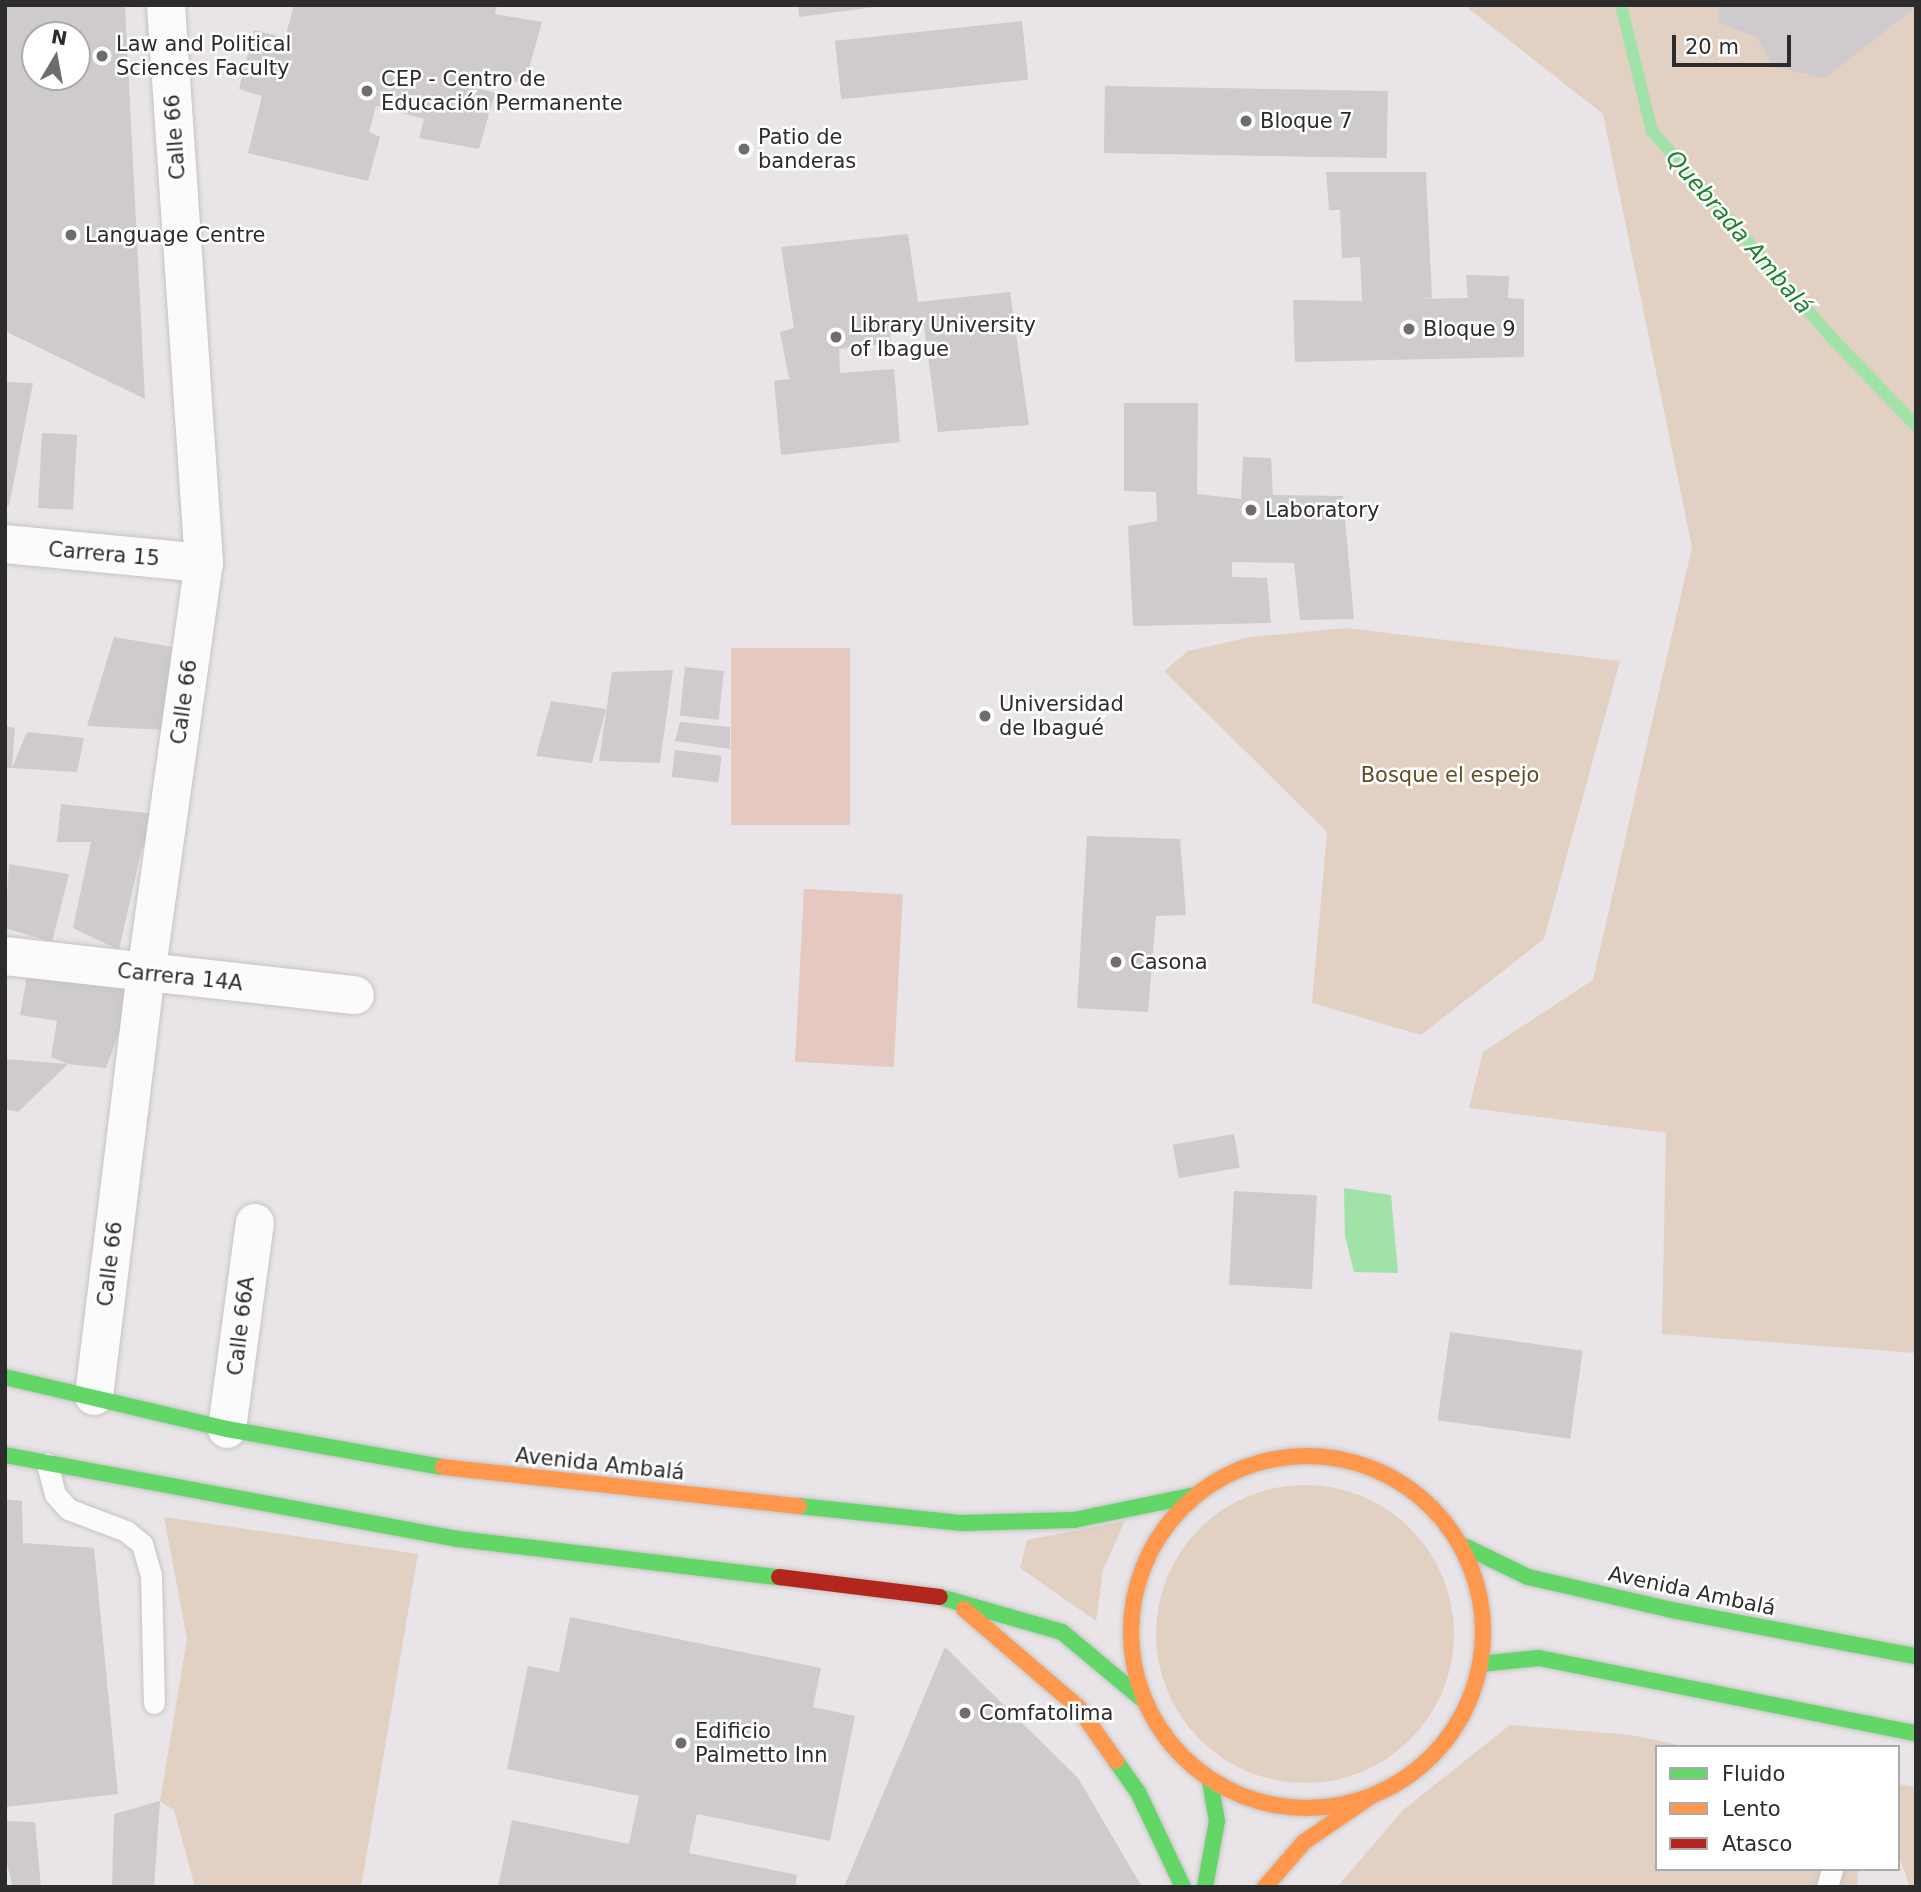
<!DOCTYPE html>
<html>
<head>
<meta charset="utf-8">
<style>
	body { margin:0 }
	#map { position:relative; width:1921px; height:1892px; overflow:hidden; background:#e9e4e7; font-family:"DejaVu Sans",sans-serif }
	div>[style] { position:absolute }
	.green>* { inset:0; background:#e2d0c2 }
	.round { border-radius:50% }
	.pitch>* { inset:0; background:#e5c8c0; transform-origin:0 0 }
	.water>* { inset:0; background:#a0e2a7 }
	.stream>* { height:12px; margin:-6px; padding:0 6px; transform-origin:6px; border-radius:6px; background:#a0e2a7 }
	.building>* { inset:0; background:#cecacd; transform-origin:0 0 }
	.roads { filter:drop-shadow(0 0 2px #c4c4c4) drop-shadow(0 0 2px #c4c4c4) }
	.lane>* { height:21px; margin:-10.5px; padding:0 10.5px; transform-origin:10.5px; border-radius:10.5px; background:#fcfbfb }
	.street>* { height:38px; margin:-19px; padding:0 19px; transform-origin:19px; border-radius:19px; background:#fcfbfb }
	.fast>* { height:16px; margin:-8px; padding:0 8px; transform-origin:8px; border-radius:8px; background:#63d668 }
	.slow>* { height:16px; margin:-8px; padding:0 8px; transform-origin:8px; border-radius:8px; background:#ff974d }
	.slow>.ring { margin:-8px; padding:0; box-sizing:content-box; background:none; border:16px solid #ff974d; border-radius:50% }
	.jam>* { height:16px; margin:-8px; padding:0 8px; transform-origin:8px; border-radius:8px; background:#b3261e }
	.dots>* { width:19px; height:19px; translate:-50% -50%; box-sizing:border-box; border:4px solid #fff; border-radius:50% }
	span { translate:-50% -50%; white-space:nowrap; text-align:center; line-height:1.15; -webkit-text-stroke:5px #fff; paint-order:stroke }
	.poi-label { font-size:21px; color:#2c2c2c }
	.left { translate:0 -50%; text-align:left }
	.street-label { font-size:21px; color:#2c2c2c }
	.park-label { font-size:21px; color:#624b24 }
	.water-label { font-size:23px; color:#1d822f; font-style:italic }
	.frame { position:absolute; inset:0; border:7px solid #2c2c2c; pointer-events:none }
	.legend { position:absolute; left:1655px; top:1745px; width:245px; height:126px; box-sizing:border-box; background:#fff; border:2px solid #ababab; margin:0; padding:9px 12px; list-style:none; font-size:21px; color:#2c2c2c }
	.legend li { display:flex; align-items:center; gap:14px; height:35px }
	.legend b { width:35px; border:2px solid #ababab }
	.north { position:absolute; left:21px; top:21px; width:70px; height:70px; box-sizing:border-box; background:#fff; border:2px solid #ababab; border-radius:50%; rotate:10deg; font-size:19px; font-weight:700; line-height:28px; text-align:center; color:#2c2c2c }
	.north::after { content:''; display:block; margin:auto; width:24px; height:32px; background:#6e6c6d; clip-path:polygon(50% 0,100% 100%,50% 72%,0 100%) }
	.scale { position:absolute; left:1672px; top:35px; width:119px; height:32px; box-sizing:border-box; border:4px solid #2c2c2c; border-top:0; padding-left:9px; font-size:21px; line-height:24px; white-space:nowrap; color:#2c2c2c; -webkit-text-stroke:5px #fff; paint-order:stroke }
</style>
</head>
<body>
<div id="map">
	<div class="green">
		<div style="clip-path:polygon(1464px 5px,1916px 5px,1916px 1353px,1662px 1334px,1666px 1133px,1469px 1108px,1483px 1052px,1593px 980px,1692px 547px,1603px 114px)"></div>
		<div style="clip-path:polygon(1347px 628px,1620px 661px,1544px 939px,1421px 1035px,1312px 1003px,1327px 832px,1164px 671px,1188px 651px,1251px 637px)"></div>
		<div class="round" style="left:1156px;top:1485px;width:298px;height:298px"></div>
		<div style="clip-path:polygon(164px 1517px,418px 1554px,361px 1887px,195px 1887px,174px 1810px,160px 1801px,187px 1639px)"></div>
		<div style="clip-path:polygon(1125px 1521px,1103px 1570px,1096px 1621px,1020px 1568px,1027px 1540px)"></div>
		<div style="clip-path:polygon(1510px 1725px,1631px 1735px,1689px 1747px,1657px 1747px,1657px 1869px,1858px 1869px,1857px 1887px,1337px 1887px,1403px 1810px)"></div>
		<div style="clip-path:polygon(1898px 1784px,1916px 1787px,1916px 1887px,1910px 1887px,1898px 1854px)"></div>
	</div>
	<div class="pitch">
		<div style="left:731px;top:648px;width:119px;height:177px"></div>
		<div style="left:804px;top:889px;width:99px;height:173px;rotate:3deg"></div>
	</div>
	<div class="water">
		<div style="clip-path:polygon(1344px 1188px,1391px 1195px,1398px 1273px,1354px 1272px,1345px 1236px)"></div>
	</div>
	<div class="stream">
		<div style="left:1621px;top:5px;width:130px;rotate:76.2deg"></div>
		<div style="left:1652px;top:131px;width:276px;rotate:49deg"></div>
		<div style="left:1833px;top:339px;width:120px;rotate:46.3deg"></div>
	</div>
	<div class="building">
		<div style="clip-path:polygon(evenodd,5px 5px,125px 5px,145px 399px,5px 331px,5px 5px,35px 35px,77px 35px,77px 77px,35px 77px,35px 35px)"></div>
		<div style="clip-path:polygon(294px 5px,497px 5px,495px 14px,542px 22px,525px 83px,485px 76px,481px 89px,495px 93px,479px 149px,419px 138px,424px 119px,376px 106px,369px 132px,380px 137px,368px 181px,248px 153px,262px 96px,239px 89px,254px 30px,285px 38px)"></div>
		<div style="clip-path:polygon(798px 5px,875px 5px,875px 7px,799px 17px)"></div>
		<div style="clip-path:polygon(1719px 5px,1916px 5px,1916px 7px,1825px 78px,1773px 67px,1758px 38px,1718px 22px)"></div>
		<div style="left:1022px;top:21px;width:59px;height:188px;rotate:84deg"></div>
		<div style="left:1105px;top:86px;width:283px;height:67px;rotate:1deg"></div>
		<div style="clip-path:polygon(1326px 172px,1426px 172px,1432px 298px,1415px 299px,1468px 298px,1466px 275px,1509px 276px,1508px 298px,1524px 299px,1524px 357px,1295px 362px,1293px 300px,1362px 301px,1360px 257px,1342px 258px,1340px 210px,1329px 210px)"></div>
		<div style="clip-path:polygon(908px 234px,918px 302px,1010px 292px,1029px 425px,938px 432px,923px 318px,889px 320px,891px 343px,839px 349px,840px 373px,894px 369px,900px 442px,781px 455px,774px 381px,796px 378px,789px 378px,780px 332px,794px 328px,781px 247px)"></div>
		<div style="clip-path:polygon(5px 382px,33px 383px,9px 506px,5px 505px)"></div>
		<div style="clip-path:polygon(1124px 403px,1198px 403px,1197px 494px,1241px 499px,1243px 457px,1271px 458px,1273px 495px,1343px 496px,1354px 619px,1300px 620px,1294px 563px,1232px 562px,1232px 577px,1267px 578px,1271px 623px,1133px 626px,1128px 526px,1157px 521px,1156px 492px,1124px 491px)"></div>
		<div style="left:42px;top:433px;width:35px;height:75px;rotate:3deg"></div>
		<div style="clip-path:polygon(114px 637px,178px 648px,167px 730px,87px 726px)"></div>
		<div style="left:685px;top:667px;width:39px;height:49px;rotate:6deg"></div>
		<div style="clip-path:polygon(673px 670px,660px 763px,599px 761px,612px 672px)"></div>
		<div style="clip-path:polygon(551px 701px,606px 709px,592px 763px,536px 756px)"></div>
		<div style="clip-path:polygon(680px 722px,730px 727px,730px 749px,675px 741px)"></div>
		<div style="clip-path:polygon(5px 726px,15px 728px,12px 768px,27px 732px,84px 738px,77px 772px,12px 768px,5px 768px)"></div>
		<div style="left:675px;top:750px;width:47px;height:27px;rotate:7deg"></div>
		<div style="clip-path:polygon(61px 804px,156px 814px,141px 852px,119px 950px,73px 928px,91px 842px,57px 842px)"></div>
		<div style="clip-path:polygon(1087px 836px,1180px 839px,1186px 915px,1156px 916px,1148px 1012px,1077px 1008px)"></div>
		<div style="clip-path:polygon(9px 864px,69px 874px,52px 942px,5px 928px)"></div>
		<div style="clip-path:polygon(27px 976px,132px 990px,126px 1034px,119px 1033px,106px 1068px,68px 1064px,18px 1112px,5px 1109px,5px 1059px,68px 1064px,51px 1057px,57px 1021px,20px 1015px)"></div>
		<div style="left:1234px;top:1134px;width:34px;height:62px;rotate:80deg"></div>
		<div style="left:1234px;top:1191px;width:83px;height:94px;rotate:3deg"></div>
		<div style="left:1450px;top:1332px;width:134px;height:89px;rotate:8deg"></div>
		<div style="clip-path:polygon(5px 1499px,22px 1501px,23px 1543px,94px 1548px,118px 1794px,5px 1807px)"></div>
		<div style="clip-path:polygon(570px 1617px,821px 1668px,813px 1707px,855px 1716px,830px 1841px,697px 1814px,689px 1853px,797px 1875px,795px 1887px,498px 1887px,512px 1820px,629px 1844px,639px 1796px,507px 1769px,528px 1666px,559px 1672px)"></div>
		<div style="clip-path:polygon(945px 1647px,1078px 1778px,1142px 1887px,844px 1887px)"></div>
		<div style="clip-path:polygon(160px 1801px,154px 1887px,112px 1887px,114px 1814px)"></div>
		<div style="clip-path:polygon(5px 1821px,35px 1822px,41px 1887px,12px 1885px,5px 1855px)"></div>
	</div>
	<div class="roads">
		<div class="lane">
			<div style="left:47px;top:1464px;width:31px;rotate:75deg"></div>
			<div style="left:55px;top:1494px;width:20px;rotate:49deg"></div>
			<div style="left:68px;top:1509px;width:62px;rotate:20.8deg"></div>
			<div style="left:126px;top:1531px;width:21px;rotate:39deg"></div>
			<div style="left:142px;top:1544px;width:32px;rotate:74deg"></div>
			<div style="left:151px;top:1575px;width:128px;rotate:88.7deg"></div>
			<div style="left:1827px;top:1887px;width:19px;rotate:-74deg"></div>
		</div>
		<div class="street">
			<div style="left:5px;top:544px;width:200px;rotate:5.5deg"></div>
			<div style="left:5px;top:956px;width:352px;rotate:6.4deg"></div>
			<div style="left:94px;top:1396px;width:425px;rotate:-83deg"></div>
			<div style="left:146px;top:974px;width:415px;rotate:-82deg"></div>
			<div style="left:204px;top:563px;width:559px;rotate:-93.9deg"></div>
			<div style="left:227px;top:1429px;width:208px;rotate:-82.3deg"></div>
		</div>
		<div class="fast">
			<div style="left:5px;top:1377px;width:228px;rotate:13.2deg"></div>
			<div style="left:227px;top:1429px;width:219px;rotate:10deg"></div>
			<div style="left:5px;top:1455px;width:461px;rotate:10.5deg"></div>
			<div style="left:458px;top:1539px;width:323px;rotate:6.8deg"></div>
			<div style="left:799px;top:1506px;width:164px;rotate:6deg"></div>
			<div style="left:962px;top:1523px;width:112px;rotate:-1.5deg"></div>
			<div style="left:1074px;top:1520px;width:125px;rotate:-11.6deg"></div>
			<div style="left:1466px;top:1547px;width:69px;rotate:25.8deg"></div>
			<div style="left:1528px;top:1577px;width:148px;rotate:12.9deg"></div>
			<div style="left:1672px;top:1610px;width:248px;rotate:10.7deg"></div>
			<div style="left:940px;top:1597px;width:127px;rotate:16deg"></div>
			<div style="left:1062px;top:1632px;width:104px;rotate:39.9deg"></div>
			<div style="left:1480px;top:1664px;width:59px;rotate:-5.8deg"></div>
			<div style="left:1539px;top:1658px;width:384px;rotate:11.3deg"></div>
			<div style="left:1116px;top:1761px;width:38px;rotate:55deg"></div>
			<div style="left:1138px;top:1792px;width:105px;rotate:64.7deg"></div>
			<div style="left:1205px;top:1887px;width:67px;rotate:-79.7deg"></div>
			<div style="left:1217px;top:1821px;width:41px;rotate:-99.9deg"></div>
		</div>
		<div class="slow">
			<div class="ring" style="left:1131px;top:1456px;width:336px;height:336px"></div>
			<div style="left:443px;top:1467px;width:358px;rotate:6.3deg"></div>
			<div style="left:964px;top:1609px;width:150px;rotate:40.7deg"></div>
			<div style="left:1078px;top:1707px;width:66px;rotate:54.9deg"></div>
			<div style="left:1265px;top:1887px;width:60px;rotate:-49.1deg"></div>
			<div style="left:1304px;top:1842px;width:76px;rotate:-34.3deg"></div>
		</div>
		<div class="jam">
			<div style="left:779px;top:1577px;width:162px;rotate:7.1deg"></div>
		</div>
	</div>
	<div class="dots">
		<div style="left:102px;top:56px;background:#6e6c6d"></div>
		<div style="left:367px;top:91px;background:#6e6c6d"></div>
		<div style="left:1246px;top:121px;background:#6e6c6d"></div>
		<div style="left:744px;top:149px;background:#6e6c6d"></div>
		<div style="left:71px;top:235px;background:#6e6c6d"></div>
		<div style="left:1409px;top:329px;background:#6e6c6d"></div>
		<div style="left:836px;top:337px;background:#6e6c6d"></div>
		<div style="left:1251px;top:510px;background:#6e6c6d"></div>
		<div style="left:985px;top:716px;background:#6e6c6d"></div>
		<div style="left:1116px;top:962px;background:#6e6c6d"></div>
		<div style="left:965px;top:1713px;background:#6e6c6d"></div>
		<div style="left:681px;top:1743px;background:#6e6c6d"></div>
	</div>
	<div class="poi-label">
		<span class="left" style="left:116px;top:56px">Law and Political<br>Sciences Faculty</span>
		<span class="left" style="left:381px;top:91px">CEP - Centro de<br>Educación Permanente</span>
		<span class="left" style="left:1260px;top:121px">Bloque 7</span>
		<span class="left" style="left:758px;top:149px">Patio de<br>banderas</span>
		<span class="left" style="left:85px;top:235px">Language Centre</span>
		<span class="left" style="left:850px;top:337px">Library University<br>of Ibague</span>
		<span class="left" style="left:1423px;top:329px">Bloque 9</span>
		<span class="left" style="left:1265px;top:510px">Laboratory</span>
		<span class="left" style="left:999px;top:716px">Universidad<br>de Ibagué</span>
		<span class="left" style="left:1130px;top:962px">Casona</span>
		<span class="left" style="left:979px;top:1713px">Comfatolima</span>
		<span class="left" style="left:695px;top:1743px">Edificio<br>Palmetto Inn</span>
	</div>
	<div class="street-label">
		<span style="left:175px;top:137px;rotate:-94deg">Calle 66</span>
		<span style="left:104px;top:554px;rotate:5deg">Carrera 15</span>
		<span style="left:184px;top:702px;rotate:-82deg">Calle 66</span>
		<span style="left:180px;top:977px;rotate:6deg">Carrera 14A</span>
		<span style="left:110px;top:1264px;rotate:-83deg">Calle 66</span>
		<span style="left:241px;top:1326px;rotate:-83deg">Calle 66A</span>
		<span style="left:600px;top:1464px;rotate:6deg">Avenida Ambalá</span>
		<span style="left:1692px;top:1591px;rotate:12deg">Avenida Ambalá</span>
	</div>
	<div class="park-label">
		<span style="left:1450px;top:775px">Bosque el espejo</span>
	</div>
	<div class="water-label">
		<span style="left:1739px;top:232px;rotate:49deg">Quebrada Ambalá</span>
	</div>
	<div class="frame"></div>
	<ul class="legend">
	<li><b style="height:9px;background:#63d668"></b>Fluido</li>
	<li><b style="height:9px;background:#ff974d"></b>Lento</li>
	<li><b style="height:9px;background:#b3261e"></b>Atasco</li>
	</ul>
	<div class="north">N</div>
	<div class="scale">20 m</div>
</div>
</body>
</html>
